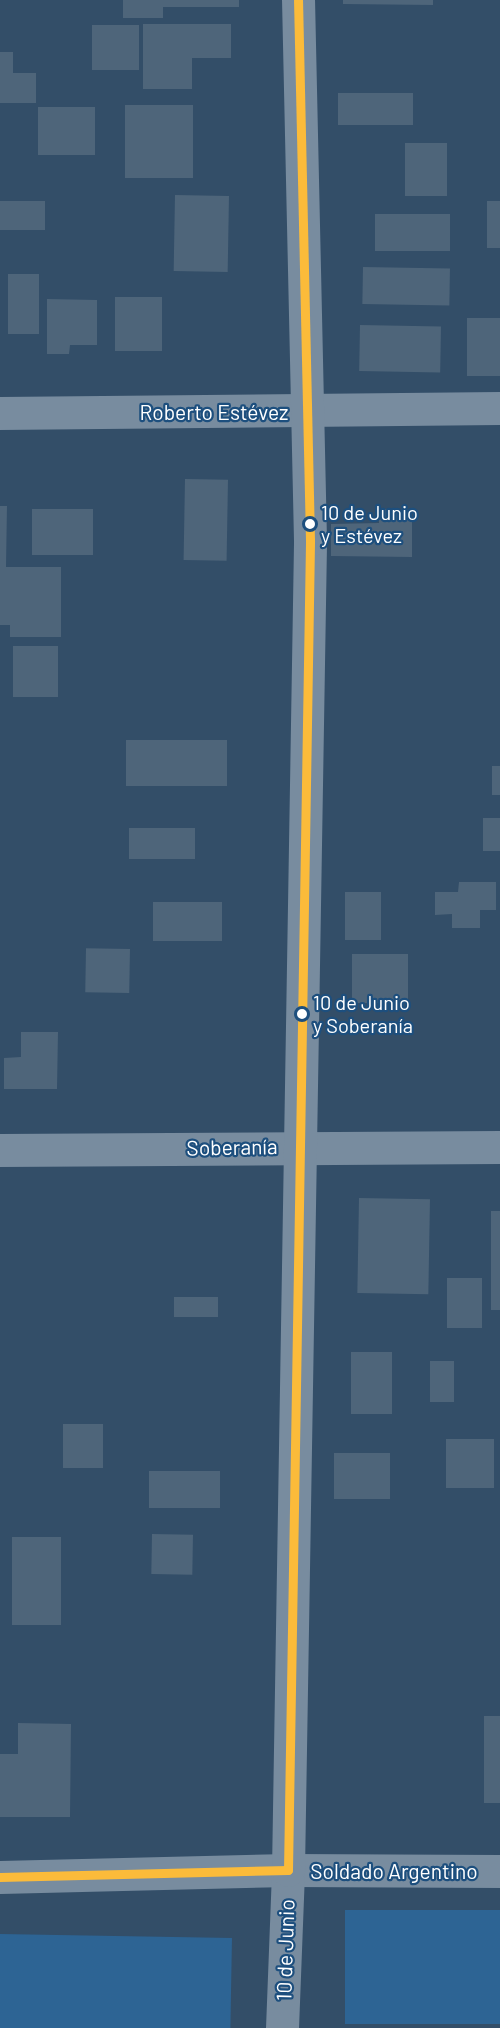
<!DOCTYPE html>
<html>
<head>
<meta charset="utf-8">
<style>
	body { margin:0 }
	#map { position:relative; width:500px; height:2028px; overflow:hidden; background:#334e68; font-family:Barlow,sans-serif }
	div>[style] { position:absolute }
	.green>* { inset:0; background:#2d6494; transform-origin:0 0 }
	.building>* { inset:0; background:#4e657a; transform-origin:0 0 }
	.minor>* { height:33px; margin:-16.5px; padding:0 16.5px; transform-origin:16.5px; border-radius:16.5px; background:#788c9f }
	.bus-1>* { height:9px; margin:-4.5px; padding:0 4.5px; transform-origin:4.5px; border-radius:4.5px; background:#fbbb3a }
	.dots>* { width:16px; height:16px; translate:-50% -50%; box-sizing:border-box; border:3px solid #1d4f7e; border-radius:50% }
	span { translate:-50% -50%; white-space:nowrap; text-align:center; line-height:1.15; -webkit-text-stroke:4.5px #1d4f7e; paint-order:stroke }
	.bus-label { font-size:20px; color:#fff }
	.left { translate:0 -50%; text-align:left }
	.street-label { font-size:21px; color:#fff }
</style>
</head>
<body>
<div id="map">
	<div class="green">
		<div style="left:345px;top:1910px;width:155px;height:114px"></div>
		<div style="left:0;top:1934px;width:232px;height:94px;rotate:1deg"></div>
	</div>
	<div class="building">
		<div style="clip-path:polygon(123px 0,239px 0,239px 7px,163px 7px,163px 18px,123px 18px)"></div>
		<div style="clip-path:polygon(343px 0,433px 0,433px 5px,343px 4px)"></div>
		<div style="clip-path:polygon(143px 24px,231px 24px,231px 58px,192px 58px,192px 89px,143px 89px)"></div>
		<div style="left:92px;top:25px;width:47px;height:45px"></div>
		<div style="clip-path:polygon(0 52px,13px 52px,13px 73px,36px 73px,36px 103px,0 103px)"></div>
		<div style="left:338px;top:93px;width:75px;height:32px"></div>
		<div style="left:125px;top:105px;width:68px;height:73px"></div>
		<div style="left:38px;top:107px;width:57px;height:48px"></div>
		<div style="left:405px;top:143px;width:42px;height:53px"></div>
		<div style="left:175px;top:195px;width:54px;height:76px;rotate:1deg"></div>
		<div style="left:0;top:201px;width:45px;height:29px"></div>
		<div style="left:487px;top:201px;width:13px;height:47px"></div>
		<div style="left:375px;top:214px;width:75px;height:37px"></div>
		<div style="left:363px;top:267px;width:87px;height:37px;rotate:1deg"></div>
		<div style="left:8px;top:274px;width:31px;height:60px"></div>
		<div style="left:162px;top:297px;width:54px;height:47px;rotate:90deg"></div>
		<div style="clip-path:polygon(47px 299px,97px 300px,97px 345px,70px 345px,69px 354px,47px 354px)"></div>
		<div style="left:467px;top:318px;width:33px;height:58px"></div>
		<div style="left:360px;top:325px;width:81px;height:46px;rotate:1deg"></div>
		<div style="left:185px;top:479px;width:43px;height:81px;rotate:1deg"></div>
		<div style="clip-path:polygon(0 506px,7px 506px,6px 567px,61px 567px,61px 637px,10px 637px,10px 625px,0 625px)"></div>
		<div style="left:32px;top:509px;width:61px;height:46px"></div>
		<div style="clip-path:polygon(378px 509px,412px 510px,412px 557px,331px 556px,331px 524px,379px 523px)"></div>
		<div style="left:13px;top:646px;width:45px;height:51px"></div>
		<div style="left:126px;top:740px;width:101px;height:46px"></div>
		<div style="left:492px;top:766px;width:8px;height:29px"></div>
		<div style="left:483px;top:818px;width:17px;height:33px"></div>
		<div style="left:129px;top:828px;width:66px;height:31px"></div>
		<div style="clip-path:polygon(459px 882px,496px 882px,496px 910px,480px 910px,480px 928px,452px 928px,452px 914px,435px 915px,435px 892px,458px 892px)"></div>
		<div style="left:345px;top:892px;width:36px;height:48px"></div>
		<div style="left:153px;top:902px;width:69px;height:39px"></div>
		<div style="left:130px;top:949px;width:44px;height:44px;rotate:91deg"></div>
		<div style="left:352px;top:954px;width:56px;height:49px"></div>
		<div style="clip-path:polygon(21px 1032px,58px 1032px,57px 1089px,4px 1089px,4px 1058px,21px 1057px)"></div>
		<div style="left:359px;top:1198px;width:71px;height:95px;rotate:1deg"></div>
		<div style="left:491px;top:1211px;width:9px;height:99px"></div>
		<div style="left:447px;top:1278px;width:35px;height:50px"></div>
		<div style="left:174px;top:1297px;width:44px;height:20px"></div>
		<div style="left:351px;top:1352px;width:41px;height:62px"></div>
		<div style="left:430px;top:1361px;width:24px;height:41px"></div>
		<div style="left:63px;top:1424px;width:40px;height:44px"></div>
		<div style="left:446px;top:1439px;width:48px;height:49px"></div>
		<div style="left:334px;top:1453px;width:56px;height:46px"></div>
		<div style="left:149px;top:1471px;width:71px;height:37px"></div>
		<div style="left:152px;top:1534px;width:41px;height:40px;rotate:1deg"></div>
		<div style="left:12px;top:1537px;width:49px;height:88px"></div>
		<div style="left:484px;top:1716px;width:16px;height:87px"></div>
		<div style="clip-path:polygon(18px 1723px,71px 1724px,70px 1817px,0 1817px,0 1754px,18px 1754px)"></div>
	</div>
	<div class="minor">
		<div style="left:0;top:413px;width:500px;rotate:-0.57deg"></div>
		<div style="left:0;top:1150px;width:500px;rotate:-0.34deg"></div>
		<div style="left:0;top:1877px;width:288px;rotate:-1.4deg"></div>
		<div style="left:288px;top:1870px;width:212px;rotate:0.3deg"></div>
		<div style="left:282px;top:2028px;width:158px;rotate:-87.8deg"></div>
		<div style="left:288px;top:1870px;width:1330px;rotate:-89.05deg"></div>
		<div style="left:310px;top:540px;width:540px;rotate:-91.27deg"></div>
	</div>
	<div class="bus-1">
		<div style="left:288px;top:1870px;width:1330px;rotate:-89.05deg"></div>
		<div style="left:310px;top:540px;width:540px;rotate:-91.27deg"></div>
		<div style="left:0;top:1877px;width:288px;rotate:-1.4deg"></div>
	</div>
	<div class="dots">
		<div style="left:310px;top:524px;background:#fff"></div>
		<div style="left:302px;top:1014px;background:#fff"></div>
	</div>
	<div class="bus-label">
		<span class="left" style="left:321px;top:524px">10 de Junio<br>y Estévez</span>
		<span class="left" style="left:313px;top:1014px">10 de Junio<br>y Soberanía</span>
	</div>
	<div class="street-label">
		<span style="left:214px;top:412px">Roberto Estévez</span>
		<span style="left:232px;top:1147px;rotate:-1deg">Soberanía</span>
		<span style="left:394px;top:1871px">Soldado Argentino</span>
		<span style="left:285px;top:1950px;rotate:-88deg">10 de Junio</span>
	</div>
</div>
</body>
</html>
